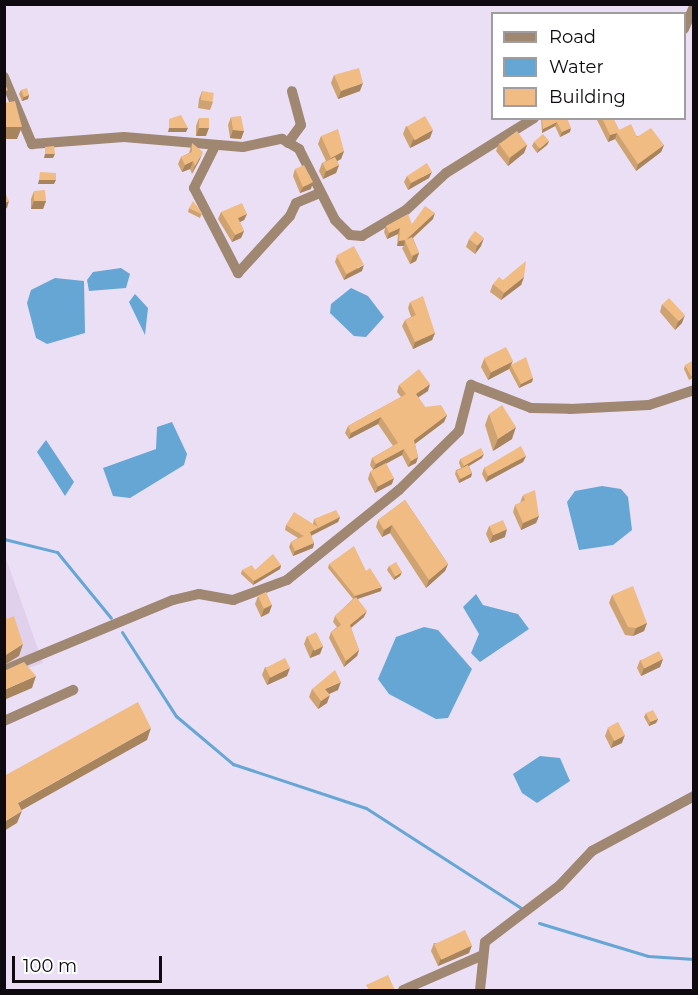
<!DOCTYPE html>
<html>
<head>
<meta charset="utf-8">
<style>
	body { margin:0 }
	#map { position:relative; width:698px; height:995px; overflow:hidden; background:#ebdff5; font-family:Montserrat,sans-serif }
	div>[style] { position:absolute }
	.built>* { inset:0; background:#e0d0ec }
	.water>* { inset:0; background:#65a6d4 }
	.stream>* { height:3px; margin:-1.5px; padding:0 1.5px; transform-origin:1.5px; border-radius:1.5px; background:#65a6d4 }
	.minor>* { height:10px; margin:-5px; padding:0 5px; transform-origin:5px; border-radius:5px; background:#9f8771 }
	.wall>* { inset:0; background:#cea271 }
	.shaded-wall>* { inset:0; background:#a8845c }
	.building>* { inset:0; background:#f0bc83; transform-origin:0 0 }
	span { translate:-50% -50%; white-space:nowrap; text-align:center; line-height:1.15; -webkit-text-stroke:5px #fff; paint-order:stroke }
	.frame { position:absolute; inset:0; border:6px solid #0e0a10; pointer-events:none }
	.legend { position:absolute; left:491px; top:12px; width:195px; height:108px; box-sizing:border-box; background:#fff; border:2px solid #9f9d9f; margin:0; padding:8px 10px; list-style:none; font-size:18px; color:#0e0a10 }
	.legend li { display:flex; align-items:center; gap:12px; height:30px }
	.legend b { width:30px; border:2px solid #9f9d9f }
	.scale { position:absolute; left:12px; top:956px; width:150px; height:27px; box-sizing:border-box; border:3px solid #0e0a10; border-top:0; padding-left:8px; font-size:18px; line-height:21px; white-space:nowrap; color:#0e0a10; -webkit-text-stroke:4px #fff; paint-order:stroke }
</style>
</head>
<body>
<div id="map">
	<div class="built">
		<div style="clip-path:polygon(4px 553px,43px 663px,5px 676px,4px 676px)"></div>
	</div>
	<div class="water">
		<div style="clip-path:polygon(121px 268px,130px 274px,126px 288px,89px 291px,87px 280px,93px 272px)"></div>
		<div style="clip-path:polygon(55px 278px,84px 281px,85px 333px,47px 344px,36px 338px,27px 303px,31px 290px)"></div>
		<div style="clip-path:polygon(351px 288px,368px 296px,384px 317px,366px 337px,354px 336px,330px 313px,331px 304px)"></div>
		<div style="clip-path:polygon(135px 294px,148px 308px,145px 335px,129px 302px)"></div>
		<div style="clip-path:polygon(172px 422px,187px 454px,184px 465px,130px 498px,113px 496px,103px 468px,156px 449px,157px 427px)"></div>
		<div style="clip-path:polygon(46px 440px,74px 482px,65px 496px,37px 452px)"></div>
		<div style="clip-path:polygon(602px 486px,621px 489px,628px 497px,632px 530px,613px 545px,579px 550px,567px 502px,575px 491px)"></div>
		<div style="clip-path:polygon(476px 594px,483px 605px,518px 614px,529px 629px,480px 662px,471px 653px,479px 634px,463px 607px)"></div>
		<div style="clip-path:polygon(424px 627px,438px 630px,472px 669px,448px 718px,436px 719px,389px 694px,378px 679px,396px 637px)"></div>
		<div style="clip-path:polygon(540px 756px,560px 758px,570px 781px,537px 803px,522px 793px,513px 774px)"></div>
	</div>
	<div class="stream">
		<div style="left:4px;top:539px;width:55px;rotate:13.8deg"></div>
		<div style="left:57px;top:552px;width:85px;rotate:50.7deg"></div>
		<div style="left:122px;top:632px;width:100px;rotate:57.3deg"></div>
		<div style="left:176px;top:716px;width:75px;rotate:40.1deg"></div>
		<div style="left:233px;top:764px;width:140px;rotate:18.3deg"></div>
		<div style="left:366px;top:808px;width:187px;rotate:32.8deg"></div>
		<div style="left:539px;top:923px;width:114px;rotate:16.8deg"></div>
		<div style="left:648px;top:956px;width:46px;rotate:3.7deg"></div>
	</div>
	<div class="minor">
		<div style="left:684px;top:29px;width:24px;rotate:-66deg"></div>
		<div style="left:4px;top:77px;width:73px;rotate:67.3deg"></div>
		<div style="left:32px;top:144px;width:92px;rotate:-4.4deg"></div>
		<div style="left:124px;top:137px;width:119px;rotate:4.8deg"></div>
		<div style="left:243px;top:147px;width:40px;rotate:-12deg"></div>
		<div style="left:282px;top:139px;width:20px;rotate:30deg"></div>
		<div style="left:299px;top:149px;width:80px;rotate:63.1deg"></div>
		<div style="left:335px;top:220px;width:21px;rotate:45deg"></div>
		<div style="left:350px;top:235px;width:12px;rotate:5deg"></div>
		<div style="left:362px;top:236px;width:51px;rotate:-30.6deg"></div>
		<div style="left:406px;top:210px;width:54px;rotate:-42.8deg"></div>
		<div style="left:446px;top:173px;width:104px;rotate:-32deg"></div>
		<div style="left:288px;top:143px;width:22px;rotate:-54deg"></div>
		<div style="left:301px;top:125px;width:35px;rotate:-105deg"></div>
		<div style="left:215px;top:146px;width:47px;rotate:116.6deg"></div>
		<div style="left:194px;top:188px;width:96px;rotate:62.6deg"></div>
		<div style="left:238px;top:273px;width:77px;rotate:-47.6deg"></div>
		<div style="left:290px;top:216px;width:14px;rotate:-65deg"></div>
		<div style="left:296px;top:203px;width:26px;rotate:-23deg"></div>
		<div style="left:4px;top:670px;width:183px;rotate:-22.5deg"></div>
		<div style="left:173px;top:600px;width:27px;rotate:-13deg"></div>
		<div style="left:199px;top:594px;width:35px;rotate:10deg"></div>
		<div style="left:233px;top:600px;width:58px;rotate:-20.3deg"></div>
		<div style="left:287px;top:580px;width:144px;rotate:-38.8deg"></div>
		<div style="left:399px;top:490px;width:84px;rotate:-44.5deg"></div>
		<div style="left:459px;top:431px;width:48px;rotate:-75.4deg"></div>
		<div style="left:471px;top:385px;width:64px;rotate:21deg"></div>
		<div style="left:531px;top:408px;width:39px;rotate:1deg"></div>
		<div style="left:570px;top:409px;width:79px;rotate:-2.9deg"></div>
		<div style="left:649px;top:405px;width:47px;rotate:-18.4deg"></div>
		<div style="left:4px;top:721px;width:76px;rotate:-24.2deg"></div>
		<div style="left:403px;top:990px;width:87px;rotate:-23.6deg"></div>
		<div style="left:480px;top:990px;width:48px;rotate:-84.1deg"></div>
		<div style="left:485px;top:942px;width:94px;rotate:-37.2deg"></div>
		<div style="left:560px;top:885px;width:47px;rotate:-46.7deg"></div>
		<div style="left:592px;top:851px;width:116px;rotate:-28.3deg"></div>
	</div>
	<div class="wall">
		<div style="clip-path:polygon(334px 75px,360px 91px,338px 99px,331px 83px)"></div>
		<div style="clip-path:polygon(21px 90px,29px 95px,28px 99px,22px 101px,19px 94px)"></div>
		<div style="clip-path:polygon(202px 91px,213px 102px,210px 110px,198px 108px,199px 99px)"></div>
		<div style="clip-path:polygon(231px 117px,244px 131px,241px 139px,230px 138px,228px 125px)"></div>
		<div style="clip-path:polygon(199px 118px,206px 136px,196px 136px,196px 126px)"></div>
		<div style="clip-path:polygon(541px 118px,567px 118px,570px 132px,560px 137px,555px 126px,542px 133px)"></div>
		<div style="clip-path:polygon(596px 118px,613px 118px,619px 130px,664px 145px,661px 152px,636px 171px,615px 139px,608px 142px)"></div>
		<div style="clip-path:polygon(406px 126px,430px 138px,410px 148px,403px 134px)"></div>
		<div style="clip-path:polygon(321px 136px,344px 151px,341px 159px,337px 161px,339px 165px,336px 173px,323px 179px,319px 171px,322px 163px,326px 161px,318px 144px)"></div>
		<div style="clip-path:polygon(549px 141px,547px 145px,537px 153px,532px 146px,534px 142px)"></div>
		<div style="clip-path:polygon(192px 143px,200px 159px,192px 174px,190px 169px,182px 172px,178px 164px,181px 157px,189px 153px)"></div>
		<div style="clip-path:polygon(499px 143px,527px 145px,524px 153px,508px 166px,496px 151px)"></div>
		<div style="clip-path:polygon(295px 169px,311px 189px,300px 193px,293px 176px)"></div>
		<div style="clip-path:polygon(407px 176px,429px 178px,408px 190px,404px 182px)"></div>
		<div style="clip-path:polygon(34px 191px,46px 201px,43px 209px,31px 209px,31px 199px)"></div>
		<div style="clip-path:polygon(189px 208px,202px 213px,200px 218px,188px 212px)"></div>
		<div style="clip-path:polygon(221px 212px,247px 214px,244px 220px,240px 222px,244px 231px,241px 238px,232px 242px,218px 219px)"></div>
		<div style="clip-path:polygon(433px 219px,413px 238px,419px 253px,416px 261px,410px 264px,402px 248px,404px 246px,397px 246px,398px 234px,387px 239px,384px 232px,386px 226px,412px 224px)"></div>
		<div style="clip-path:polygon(469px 239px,481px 246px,475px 254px,466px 247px)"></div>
		<div style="clip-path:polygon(337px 256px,362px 271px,344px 280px,335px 262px)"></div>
		<div style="clip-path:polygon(524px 277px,521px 285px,501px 300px,490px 292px,493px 284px)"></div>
		<div style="clip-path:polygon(410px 302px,435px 333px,432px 340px,413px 349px,402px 326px,405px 320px,411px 317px,408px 308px)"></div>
		<div style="clip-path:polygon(662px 304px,682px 323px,675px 330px,660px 312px)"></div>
		<div style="clip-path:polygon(484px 359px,512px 365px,533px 378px,532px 382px,519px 388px,509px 369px,488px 380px,481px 367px)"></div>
		<div style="clip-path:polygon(685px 365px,693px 378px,689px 380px,684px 369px)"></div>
		<div style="clip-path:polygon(399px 385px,428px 391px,418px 397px,425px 407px,447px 415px,444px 422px,415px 444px,418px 457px,416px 463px,408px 467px,402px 455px,386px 464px,392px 484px,375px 493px,368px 479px,370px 472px,373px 470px,370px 465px,372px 458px,393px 446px,378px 424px,349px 439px,345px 433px,348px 426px,401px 397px,397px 392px)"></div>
		<div style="clip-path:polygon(489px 414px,512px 439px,493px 451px,485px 425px)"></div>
		<div style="clip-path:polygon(526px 456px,523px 462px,486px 482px,482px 474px,484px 468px)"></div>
		<div style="clip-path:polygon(482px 458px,469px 466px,472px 473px,471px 477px,459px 483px,455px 474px,456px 470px,461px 468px,459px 463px,460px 459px)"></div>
		<div style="clip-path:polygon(523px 495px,539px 516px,536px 523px,521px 530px,513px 512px,515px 505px,520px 503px)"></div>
		<div style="clip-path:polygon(405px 500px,448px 564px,445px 571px,426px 588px,390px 533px,382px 537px,376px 527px,378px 520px)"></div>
		<div style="clip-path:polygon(340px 517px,338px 522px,311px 536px,314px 543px,313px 548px,293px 556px,289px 547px,291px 542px,298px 538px,285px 530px,286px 525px,313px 524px,314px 519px)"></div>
		<div style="clip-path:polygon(489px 526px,505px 537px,490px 543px,486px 534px)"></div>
		<div style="clip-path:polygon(329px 564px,366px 571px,381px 591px,358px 599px,364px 617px,351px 628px,359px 650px,357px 656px,344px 667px,329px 638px,331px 632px,337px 627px,333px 622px,335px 616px,353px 599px,328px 568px)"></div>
		<div style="clip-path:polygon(281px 565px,280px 569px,253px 585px,241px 574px,242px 570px,255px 570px)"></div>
		<div style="clip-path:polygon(389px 566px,402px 572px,400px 576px,394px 580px,387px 570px)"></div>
		<div style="clip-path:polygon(612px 595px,647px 623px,644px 631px,633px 636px,625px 635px,609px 603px)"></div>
		<div style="clip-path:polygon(258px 596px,272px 605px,269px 613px,261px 617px,255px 604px)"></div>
		<div style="clip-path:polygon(307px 636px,323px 646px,320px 654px,310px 658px,304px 644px)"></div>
		<div style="clip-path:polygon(663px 659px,660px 667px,641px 676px,637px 668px,640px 660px)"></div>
		<div style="clip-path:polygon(265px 667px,287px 676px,267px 685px,262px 675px)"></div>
		<div style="clip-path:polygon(312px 689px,338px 690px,329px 694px,327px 703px,318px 709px,309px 697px)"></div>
		<div style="clip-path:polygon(646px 713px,658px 719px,656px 723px,649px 726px,644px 717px)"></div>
		<div style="clip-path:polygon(608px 728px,622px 743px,611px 748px,605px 736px)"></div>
		<div style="clip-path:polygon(434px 943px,472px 945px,469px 953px,438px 966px,431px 951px)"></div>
	</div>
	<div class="shaded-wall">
		<div style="clip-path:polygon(363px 83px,360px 91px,338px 99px,341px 91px)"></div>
		<div style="clip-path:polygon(29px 95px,28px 99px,22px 101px,24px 97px)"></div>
		<div style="clip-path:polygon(557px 122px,555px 126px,542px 133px,543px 129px)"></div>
		<div style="clip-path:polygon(4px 127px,22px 127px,17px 139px,4px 139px)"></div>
		<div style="clip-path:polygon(169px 128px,188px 128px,186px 132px,168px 132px)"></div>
		<div style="clip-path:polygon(199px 128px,209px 128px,206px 136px,196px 136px)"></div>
		<div style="clip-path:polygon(571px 128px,570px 132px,560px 137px,562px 132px)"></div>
		<div style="clip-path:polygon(233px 130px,244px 131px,241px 139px,230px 138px)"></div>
		<div style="clip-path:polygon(433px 130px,430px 138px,410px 148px,413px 140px)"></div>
		<div style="clip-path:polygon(617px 133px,615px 139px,608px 142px,610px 135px)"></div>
		<div style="clip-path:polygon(549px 141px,547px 145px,537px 153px,539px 149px)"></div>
		<div style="clip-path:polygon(527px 145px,524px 153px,508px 166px,510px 158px)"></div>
		<div style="clip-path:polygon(664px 145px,661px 152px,636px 171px,638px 164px)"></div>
		<div style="clip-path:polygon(344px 151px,341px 159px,328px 166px,331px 158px)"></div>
		<div style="clip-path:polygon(203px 152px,200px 159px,192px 174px,195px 166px)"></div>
		<div style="clip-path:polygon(45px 154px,55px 154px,53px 158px,44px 158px)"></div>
		<div style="clip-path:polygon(193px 161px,190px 169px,182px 172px,185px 165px)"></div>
		<div style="clip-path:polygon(339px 165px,336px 173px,323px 179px,326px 171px)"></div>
		<div style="clip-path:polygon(432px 172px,429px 178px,408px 190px,411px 183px)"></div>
		<div style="clip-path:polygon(39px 180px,56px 180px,54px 184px,38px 184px)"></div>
		<div style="clip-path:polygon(313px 182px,311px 189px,300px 193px,303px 187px)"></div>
		<div style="clip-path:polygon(9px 201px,7px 208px,4px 209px,4px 203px)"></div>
		<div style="clip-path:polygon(34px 201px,46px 201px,43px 209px,31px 209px)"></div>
		<div style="clip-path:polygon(435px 213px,433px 219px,407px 243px,405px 240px,404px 246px,397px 246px,399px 241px)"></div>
		<div style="clip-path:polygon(247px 214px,244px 220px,236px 224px,238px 218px)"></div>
		<div style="clip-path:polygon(400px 228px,398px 234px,387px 239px,389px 233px)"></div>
		<div style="clip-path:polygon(244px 231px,241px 238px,232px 242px,235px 235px)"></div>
		<div style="clip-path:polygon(484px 238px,481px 246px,475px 254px,477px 246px)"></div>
		<div style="clip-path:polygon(419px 253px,416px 261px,410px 264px,413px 256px)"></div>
		<div style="clip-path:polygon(364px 265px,362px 271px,344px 280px,346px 275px)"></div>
		<div style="clip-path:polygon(524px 277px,521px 285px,501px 300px,504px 293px)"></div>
		<div style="clip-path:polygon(685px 315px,682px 323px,675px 330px,678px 322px)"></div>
		<div style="clip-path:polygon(435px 333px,432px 340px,413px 349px,415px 342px)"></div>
		<div style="clip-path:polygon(513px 361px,509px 369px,488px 380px,491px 372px)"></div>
		<div style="clip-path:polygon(533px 378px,532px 382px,519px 388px,521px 384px)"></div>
		<div style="clip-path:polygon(430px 384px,428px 391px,413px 401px,416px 394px)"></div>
		<div style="clip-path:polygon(447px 415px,444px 422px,412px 446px,414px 440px)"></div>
		<div style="clip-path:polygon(381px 417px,378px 424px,349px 439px,351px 433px)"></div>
		<div style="clip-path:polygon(516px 427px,512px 439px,493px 451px,498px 439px)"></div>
		<div style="clip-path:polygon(404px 449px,402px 455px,373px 470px,376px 464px)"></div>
		<div style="clip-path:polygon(484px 454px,482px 458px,462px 470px,464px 466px)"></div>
		<div style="clip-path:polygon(526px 456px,523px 462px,486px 482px,488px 476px)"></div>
		<div style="clip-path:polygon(418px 457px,416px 463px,408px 467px,411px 461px)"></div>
		<div style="clip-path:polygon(472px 473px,471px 477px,459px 483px,460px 479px)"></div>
		<div style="clip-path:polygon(394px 478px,392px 484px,375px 493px,378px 486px)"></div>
		<div style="clip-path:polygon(539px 516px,536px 523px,521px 530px,523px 523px)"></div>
		<div style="clip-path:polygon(340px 517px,338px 522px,308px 537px,310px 532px)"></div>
		<div style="clip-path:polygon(392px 525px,390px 533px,382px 537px,384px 530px)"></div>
		<div style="clip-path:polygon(507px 529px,505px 537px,490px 543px,493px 535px)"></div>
		<div style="clip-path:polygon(314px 543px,313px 548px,293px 556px,295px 551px)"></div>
		<div style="clip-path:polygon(448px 564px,445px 571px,426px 588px,429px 580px)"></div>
		<div style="clip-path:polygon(281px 565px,280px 569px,253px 585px,254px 581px)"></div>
		<div style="clip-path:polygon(402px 572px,400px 576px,394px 580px,395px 576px)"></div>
		<div style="clip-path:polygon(382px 587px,381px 591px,354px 600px,355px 596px)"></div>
		<div style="clip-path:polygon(272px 605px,269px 613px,261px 617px,264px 609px)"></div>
		<div style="clip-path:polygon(367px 611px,364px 617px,348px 630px,350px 625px)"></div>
		<div style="clip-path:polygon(647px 623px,644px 631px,633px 636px,636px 628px)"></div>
		<div style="clip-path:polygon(23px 644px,19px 656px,4px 665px,4px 656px)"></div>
		<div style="clip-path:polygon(323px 646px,320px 654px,310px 658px,313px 650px)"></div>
		<div style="clip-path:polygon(359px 650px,357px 656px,344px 667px,346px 661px)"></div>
		<div style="clip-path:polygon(663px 659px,660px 667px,641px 676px,644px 668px)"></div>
		<div style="clip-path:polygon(290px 668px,287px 676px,267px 685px,270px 677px)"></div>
		<div style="clip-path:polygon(36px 676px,32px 688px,4px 700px,4px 690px)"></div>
		<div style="clip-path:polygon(341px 682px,338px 690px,322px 697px,325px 689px)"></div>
		<div style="clip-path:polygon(330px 695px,327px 703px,318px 709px,321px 701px)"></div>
		<div style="clip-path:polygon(658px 719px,656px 723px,649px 726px,650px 722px)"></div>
		<div style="clip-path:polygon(151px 728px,147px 740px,13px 815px,18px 803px)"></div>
		<div style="clip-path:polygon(625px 735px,622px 743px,611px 748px,614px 740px)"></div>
		<div style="clip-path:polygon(22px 811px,17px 823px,4px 831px,4px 822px)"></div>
		<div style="clip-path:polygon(472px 945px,469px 953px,438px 966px,441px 958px)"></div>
	</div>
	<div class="building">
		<div style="clip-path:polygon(359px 68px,363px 83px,341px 91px,334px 75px)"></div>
		<div style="clip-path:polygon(4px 83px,8px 90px,4px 92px)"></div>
		<div style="clip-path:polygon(27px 88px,29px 95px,24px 97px,21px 90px)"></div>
		<div style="left:202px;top:91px;width:12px;height:9px;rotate:9deg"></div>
		<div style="clip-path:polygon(15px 101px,22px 127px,4px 127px,4px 103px)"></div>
		<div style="clip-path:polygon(181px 115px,188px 128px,169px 128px,169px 119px)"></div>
		<div style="clip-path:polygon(241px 116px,244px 131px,233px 130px,231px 117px)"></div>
		<div style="left:425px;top:116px;width:16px;height:21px;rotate:60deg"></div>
		<div style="left:199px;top:118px;width:10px;height:10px"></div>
		<div style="clip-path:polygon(542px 118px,567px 118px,571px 128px,562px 132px,557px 122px,543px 129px)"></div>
		<div style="clip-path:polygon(602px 118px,613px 118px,619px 130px,631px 124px,637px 137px,651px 128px,664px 145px,638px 164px,617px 133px,610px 135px)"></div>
		<div style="clip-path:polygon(338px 129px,344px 151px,331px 158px,321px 136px)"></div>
		<div style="left:517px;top:131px;width:17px;height:22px;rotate:54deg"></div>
		<div style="left:543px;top:134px;width:9px;height:12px;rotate:49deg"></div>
		<div style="clip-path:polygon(192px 143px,203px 152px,195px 166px,193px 161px,185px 165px,181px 157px,192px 152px)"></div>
		<div style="clip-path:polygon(54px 146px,55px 154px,45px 154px,45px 147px)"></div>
		<div style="left:335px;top:157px;width:9px;height:14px;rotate:63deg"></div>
		<div style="clip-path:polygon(427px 163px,432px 172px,411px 183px,407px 176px)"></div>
		<div style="clip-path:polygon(304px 165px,313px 182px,303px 187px,295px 169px)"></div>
		<div style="clip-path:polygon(40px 172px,56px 173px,56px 180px,39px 180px)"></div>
		<div style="clip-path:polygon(4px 190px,9px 201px,4px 203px)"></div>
		<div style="clip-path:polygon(45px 190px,46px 201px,34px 201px,34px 191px)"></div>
		<div style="clip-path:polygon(193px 201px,202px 213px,201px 214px,189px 208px)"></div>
		<div style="clip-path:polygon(242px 203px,247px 214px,238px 218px,244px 231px,235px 235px,221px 212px)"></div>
		<div style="clip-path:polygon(425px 206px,435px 213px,406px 240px,399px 241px,400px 228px,389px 233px,386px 226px,408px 214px,412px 224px)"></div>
		<div style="left:475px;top:231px;width:11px;height:10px;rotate:38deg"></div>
		<div style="left:412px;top:237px;width:17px;height:8px;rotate:66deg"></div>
		<div style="left:354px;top:246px;width:21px;height:20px;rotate:62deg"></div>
		<div style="clip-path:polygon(526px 261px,524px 277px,504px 293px,493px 284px,499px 277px,503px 280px)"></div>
		<div style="clip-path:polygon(423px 296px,435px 333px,415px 342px,405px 320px,416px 315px,410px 302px)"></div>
		<div style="left:669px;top:298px;width:23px;height:9px;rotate:47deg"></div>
		<div style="left:506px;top:347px;width:16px;height:25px;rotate:63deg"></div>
		<div style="clip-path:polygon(526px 357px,533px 378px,521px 384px,511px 365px)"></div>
		<div style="clip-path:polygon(692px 361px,693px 364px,693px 374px,691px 376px,685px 365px)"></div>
		<div style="clip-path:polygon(419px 369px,430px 384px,416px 394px,425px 407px,441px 405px,447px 415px,414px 440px,418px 457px,411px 461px,404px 449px,376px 464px,372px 458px,398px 443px,381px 417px,351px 433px,348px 426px,406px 394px,399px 385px)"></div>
		<div style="clip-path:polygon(502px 405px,516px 427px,498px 439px,489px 414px)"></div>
		<div style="clip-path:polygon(521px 446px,526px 456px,488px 476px,484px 468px)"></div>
		<div style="clip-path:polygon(481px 448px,484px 454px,464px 466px,460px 459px)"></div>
		<div style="left:386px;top:463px;width:17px;height:18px;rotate:62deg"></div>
		<div style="left:468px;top:465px;width:9px;height:13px;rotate:63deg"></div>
		<div style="clip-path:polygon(535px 490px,539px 516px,523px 523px,515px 505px,525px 500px,523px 495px)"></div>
		<div style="clip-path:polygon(405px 500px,448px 564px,429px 580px,392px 525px,384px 530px,378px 520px)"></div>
		<div style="clip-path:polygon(336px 510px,340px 517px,310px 532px,314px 543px,295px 551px,291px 542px,304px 536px,286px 525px,294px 512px,318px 527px,314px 519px)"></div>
		<div style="left:503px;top:520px;width:10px;height:15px;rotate:66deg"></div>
		<div style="clip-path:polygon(354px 546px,366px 571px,370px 568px,382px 587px,355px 596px,329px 564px)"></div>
		<div style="clip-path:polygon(273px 554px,281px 565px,254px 581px,242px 570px,252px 565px,255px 570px)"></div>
		<div style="left:396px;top:562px;width:12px;height:8px;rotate:59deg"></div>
		<div style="clip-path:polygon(633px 586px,647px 623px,636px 628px,628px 627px,612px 595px)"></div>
		<div style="left:266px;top:592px;width:14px;height:9px;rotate:65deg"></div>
		<div style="clip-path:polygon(356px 597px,367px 611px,350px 625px,359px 650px,346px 661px,331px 632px,341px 625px,335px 616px)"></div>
		<div style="clip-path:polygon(4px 612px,7px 619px,14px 616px,23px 644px,4px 656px)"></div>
		<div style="left:316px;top:632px;width:16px;height:10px;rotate:63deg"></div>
		<div style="left:659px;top:651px;width:9px;height:21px;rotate:63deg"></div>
		<div style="left:285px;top:658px;width:11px;height:22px;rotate:63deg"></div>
		<div style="clip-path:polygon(24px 662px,36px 676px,4px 690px,4px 671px)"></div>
		<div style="clip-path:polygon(335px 670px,341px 682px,325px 689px,330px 695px,321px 701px,312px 689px)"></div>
		<div style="clip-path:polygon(138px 702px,151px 728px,18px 803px,22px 811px,4px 822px,4px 776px)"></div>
		<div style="clip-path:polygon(653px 710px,658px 719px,650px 722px,646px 713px)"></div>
		<div style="left:618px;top:722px;width:15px;height:12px;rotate:62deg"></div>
		<div style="left:465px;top:930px;width:17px;height:34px;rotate:65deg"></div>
		<div style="clip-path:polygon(388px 975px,395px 990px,369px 990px,366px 985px)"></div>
	</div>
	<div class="frame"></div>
	<ul class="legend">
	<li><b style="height:8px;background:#9f8771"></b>Road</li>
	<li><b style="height:16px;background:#65a6d4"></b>Water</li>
	<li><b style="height:16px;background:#f0bc83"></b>Building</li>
	</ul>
	<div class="scale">100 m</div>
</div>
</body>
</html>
